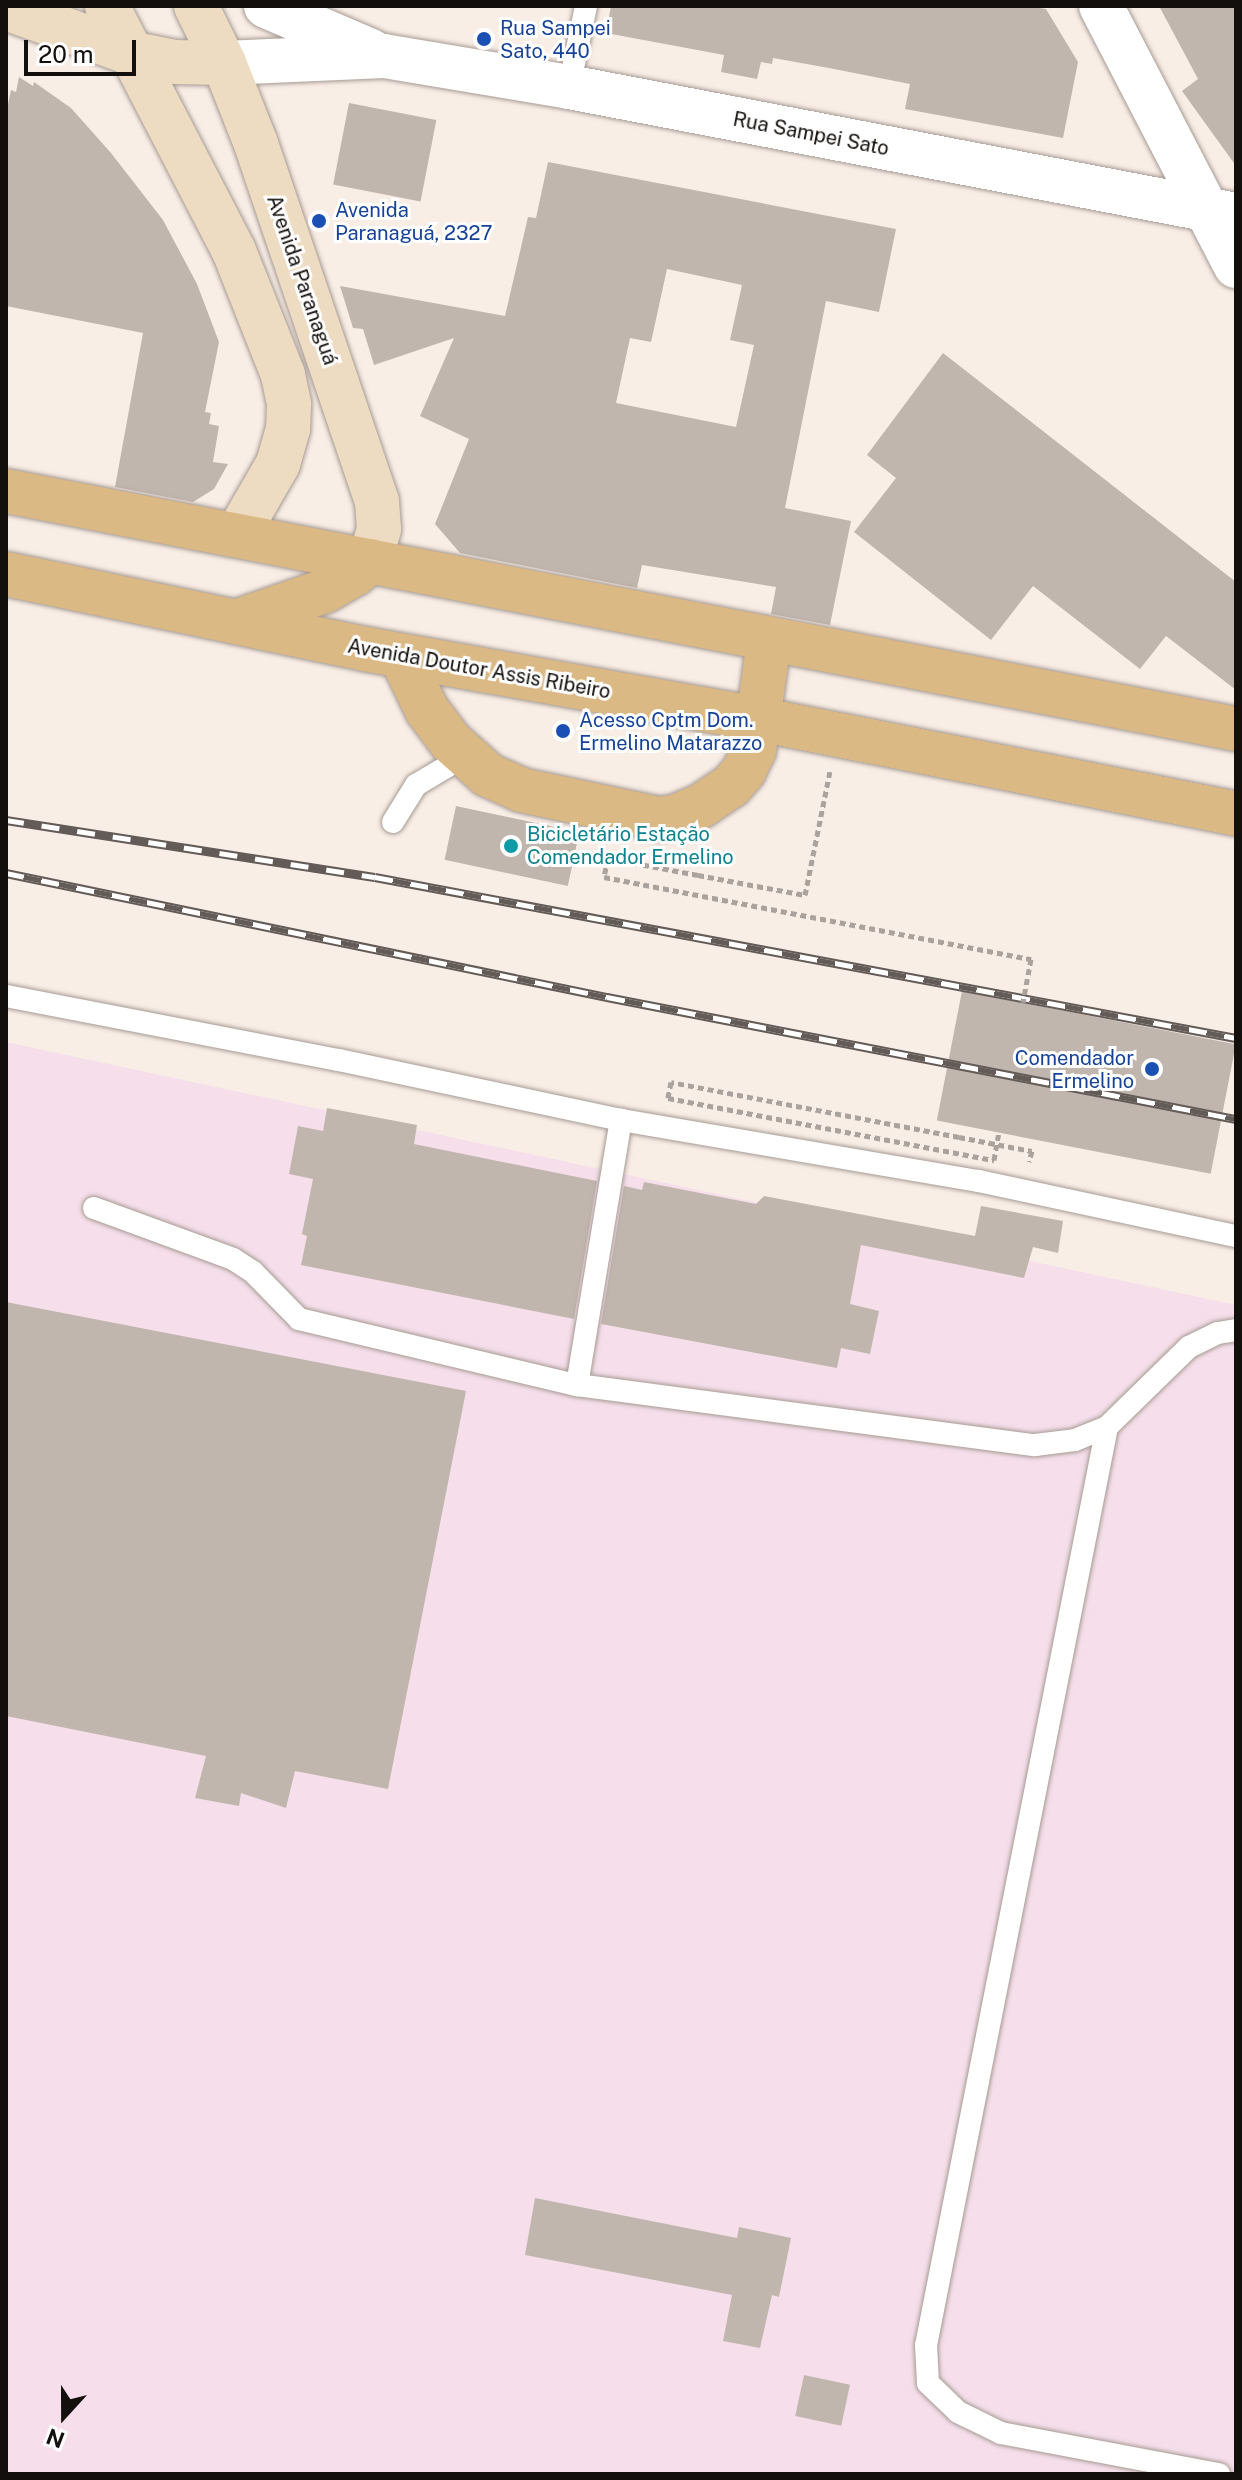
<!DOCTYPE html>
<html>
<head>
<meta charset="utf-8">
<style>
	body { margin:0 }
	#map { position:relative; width:1242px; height:2480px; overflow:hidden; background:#f9eee6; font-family:"Public Sans",sans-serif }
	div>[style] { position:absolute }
	.industrial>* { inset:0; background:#f6dfeb }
	.building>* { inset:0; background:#c1b6ae; transform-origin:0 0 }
	.path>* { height:5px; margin-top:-2.5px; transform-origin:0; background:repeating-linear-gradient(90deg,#aaa29c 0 6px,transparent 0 10px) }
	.roads { filter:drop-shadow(0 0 2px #a69b94) drop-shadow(0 0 2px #a69b94) }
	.lane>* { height:22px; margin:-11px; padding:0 11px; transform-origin:11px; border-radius:11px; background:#fff }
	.street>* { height:44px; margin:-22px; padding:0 22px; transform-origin:22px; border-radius:22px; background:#fff }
	.secondary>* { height:44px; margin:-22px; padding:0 22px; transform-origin:22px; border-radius:22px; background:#eddcc2 }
	.primary>* { height:44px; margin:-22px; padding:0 22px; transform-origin:22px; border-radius:22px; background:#dbb985 }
	.rail>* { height:9px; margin-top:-4.5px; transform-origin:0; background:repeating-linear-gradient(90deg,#fefefe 0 18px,#625b57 0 36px); box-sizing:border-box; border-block:2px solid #625b57 }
	.path-bridge>* { height:5px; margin-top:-2.5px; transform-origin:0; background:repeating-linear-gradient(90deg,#aaa29c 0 6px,transparent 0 10px) }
	.dots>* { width:22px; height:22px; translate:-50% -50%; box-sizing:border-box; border:4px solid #fefefe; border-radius:50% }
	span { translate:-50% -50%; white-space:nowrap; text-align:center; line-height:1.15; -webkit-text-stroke:6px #fefefe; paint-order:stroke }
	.transit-label { font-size:20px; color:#164399 }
	.left { translate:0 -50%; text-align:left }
	.right { translate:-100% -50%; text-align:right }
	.street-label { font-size:20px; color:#130f0c }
	.culture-label { font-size:20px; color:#0d838f }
	.frame { position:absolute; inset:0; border:8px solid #130f0c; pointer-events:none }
	.north { position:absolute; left:24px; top:2376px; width:80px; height:80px; -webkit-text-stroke:6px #fefefe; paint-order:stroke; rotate:201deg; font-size:22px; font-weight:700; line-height:32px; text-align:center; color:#130f0c }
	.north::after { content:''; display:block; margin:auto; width:28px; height:36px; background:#130f0c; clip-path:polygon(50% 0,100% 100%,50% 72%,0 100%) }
	.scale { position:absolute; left:24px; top:40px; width:112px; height:36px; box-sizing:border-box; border:4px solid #130f0c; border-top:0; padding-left:10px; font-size:24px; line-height:28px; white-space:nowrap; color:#130f0c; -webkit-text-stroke:6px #fefefe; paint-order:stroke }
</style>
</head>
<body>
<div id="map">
	<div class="industrial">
		<div style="clip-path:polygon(6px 1042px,1236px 1305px,1236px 2474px,6px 2474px)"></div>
	</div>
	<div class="building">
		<div style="clip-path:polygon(611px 6px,1026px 6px,1046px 9px,1078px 62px,1063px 138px,905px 109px,910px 84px,829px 68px,773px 58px,772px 64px,761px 62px,757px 79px,721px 72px,724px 55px,606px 33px)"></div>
		<div style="clip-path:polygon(1159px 6px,1236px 6px,1236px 166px,1182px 91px,1198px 79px)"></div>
		<div style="clip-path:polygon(19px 77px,33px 86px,34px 82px,71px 108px,111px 153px,163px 220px,197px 284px,219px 342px,205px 412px,211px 413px,209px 424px,219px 426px,213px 462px,228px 464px,214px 489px,193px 502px,115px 487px,143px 333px,6px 306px,6px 114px,11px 90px,16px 92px)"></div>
		<div style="left:349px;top:103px;width:89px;height:83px;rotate:11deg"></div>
		<div style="clip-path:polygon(evenodd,548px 162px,896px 229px,879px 312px,826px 301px,785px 508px,851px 521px,830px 625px,771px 614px,776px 587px,642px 565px,637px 588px,460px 553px,435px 524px,469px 439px,420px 416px,454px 338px,374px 365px,363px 329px,353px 328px,340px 286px,505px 316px,528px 217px,536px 218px,548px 162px,667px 269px,742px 285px,730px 340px,754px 345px,736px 427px,616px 403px,630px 338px,651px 342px,667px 269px)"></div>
		<div style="clip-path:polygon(943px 353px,1236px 582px,1236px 690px,1166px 636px,1140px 669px,1033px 586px,991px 640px,854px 532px,896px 478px,867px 455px)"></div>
		<div style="left:456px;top:806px;width:126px;height:55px;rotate:12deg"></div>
		<div style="left:962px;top:991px;width:279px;height:132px;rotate:11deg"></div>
		<div style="clip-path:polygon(327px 1108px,417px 1125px,414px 1144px,597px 1181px,574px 1319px,301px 1265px,307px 1236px,302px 1234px,313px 1179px,289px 1174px,298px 1126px,323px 1131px)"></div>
		<div style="clip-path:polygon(644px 1182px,756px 1204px,764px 1196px,975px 1236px,981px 1206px,1063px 1221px,1058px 1253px,1033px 1247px,1024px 1278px,861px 1245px,850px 1304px,879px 1311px,870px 1354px,841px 1348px,837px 1368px,601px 1324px,624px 1186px,642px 1190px)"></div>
		<div style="clip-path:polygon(6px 1302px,466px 1391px,388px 1789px,295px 1771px,286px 1808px,241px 1793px,239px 1806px,195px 1798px,206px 1756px,6px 1716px)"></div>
		<div style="clip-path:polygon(535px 2198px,737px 2238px,739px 2227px,791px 2238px,779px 2297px,772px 2295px,760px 2348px,723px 2341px,732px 2295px,525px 2255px)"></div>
		<div style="left:804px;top:2375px;width:47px;height:42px;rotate:12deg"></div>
	</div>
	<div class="path">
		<div style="left:698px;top:875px;width:109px;rotate:10.6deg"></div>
		<div style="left:805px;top:895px;width:126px;rotate:-78.6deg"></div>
		<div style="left:959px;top:1137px;width:74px;rotate:10.9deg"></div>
		<div style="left:1032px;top:1151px;width:11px;rotate:105deg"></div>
	</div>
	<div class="roads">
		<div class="lane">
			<div style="left:569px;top:87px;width:83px;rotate:-78.1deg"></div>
			<div style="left:393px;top:822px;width:44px;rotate:-58.1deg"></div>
			<div style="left:416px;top:785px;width:55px;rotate:-30.8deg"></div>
			<div style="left:6px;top:996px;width:339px;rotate:10.9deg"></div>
			<div style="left:339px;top:1060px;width:288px;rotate:12deg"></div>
			<div style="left:621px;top:1120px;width:363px;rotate:9.7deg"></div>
			<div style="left:979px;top:1181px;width:263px;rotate:12.1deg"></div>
			<div style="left:94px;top:1208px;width:148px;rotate:20.1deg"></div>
			<div style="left:233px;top:1259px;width:24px;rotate:33deg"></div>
			<div style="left:253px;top:1272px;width:66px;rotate:45.6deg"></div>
			<div style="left:299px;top:1319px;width:286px;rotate:13.4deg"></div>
			<div style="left:577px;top:1385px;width:462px;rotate:7.5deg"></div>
			<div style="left:1035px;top:1445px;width:40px;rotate:-7.1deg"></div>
			<div style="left:1075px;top:1440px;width:35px;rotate:-22deg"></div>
			<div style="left:1107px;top:1427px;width:115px;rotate:-44.3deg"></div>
			<div style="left:1189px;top:1347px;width:32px;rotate:-26deg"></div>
			<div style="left:1218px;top:1333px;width:18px;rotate:-9deg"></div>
			<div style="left:577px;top:1385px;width:269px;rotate:-80.6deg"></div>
			<div style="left:1107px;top:1427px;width:936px;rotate:101.15deg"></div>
			<div style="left:926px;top:2345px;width:38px;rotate:87deg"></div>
			<div style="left:928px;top:2383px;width:42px;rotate:44deg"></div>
			<div style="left:958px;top:2412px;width:48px;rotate:26deg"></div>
			<div style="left:1001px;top:2433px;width:222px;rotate:10.7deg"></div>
		</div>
		<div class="street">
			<div style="left:266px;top:6px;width:114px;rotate:23.2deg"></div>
			<div style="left:1101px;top:6px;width:293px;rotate:62.6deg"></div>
			<div style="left:224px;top:63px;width:160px;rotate:-2.5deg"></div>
			<div style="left:384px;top:56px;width:188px;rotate:9.5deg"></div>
			<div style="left:569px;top:87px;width:679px;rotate:10.86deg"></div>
		</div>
		<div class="secondary">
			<div style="left:107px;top:6px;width:276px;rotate:62.6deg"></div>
			<div style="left:234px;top:251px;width:133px;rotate:68.4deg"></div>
			<div style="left:283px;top:375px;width:30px;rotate:78deg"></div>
			<div style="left:289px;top:404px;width:25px;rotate:92deg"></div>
			<div style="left:288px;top:429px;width:36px;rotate:106deg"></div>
			<div style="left:278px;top:464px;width:82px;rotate:120deg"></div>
			<div style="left:196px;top:6px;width:64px;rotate:63.8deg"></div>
			<div style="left:224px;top:63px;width:87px;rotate:68.4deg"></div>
			<div style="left:256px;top:144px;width:377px;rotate:71.3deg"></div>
			<div style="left:377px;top:501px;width:28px;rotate:86deg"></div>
			<div style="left:379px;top:529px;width:33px;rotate:106deg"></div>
			<div style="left:6px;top:8px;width:132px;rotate:19.9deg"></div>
			<div style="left:130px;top:53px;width:46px;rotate:11.3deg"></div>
			<div style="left:175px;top:62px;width:49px;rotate:1.2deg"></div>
		</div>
		<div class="primary">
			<div style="left:6px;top:491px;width:1253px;rotate:10.95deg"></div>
			<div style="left:6px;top:574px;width:367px;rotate:11.8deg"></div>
			<div style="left:365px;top:649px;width:399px;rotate:10.1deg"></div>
			<div style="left:758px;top:719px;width:487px;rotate:11.2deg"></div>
			<div style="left:235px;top:622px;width:95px;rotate:-19deg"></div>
			<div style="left:325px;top:591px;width:34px;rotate:-30deg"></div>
			<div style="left:355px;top:574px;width:20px;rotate:-41deg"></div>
			<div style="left:401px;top:656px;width:60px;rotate:64.3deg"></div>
			<div style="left:427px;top:710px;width:39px;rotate:53deg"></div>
			<div style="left:450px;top:741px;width:51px;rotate:41.8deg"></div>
			<div style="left:488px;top:775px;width:36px;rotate:24deg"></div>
			<div style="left:521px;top:790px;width:141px;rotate:11.9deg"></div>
			<div style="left:659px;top:819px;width:16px;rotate:-7deg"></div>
			<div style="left:675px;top:817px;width:28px;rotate:-23deg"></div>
			<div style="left:701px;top:806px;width:36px;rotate:-34deg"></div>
			<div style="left:731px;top:786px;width:20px;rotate:-49deg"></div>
			<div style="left:744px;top:771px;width:23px;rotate:-65deg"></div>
			<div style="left:754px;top:750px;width:110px;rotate:-82.2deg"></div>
		</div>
	</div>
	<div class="rail">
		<div style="left:6px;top:820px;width:373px;rotate:8.8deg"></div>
		<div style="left:375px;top:877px;width:876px;rotate:10.59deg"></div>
		<div style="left:6px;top:873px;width:614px;rotate:11.66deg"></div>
		<div style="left:607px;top:997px;width:641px;rotate:10.98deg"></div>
	</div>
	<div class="path-bridge">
		<div style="left:698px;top:875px;width:92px;rotate:-169.3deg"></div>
		<div style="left:608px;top:858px;width:19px;rotate:102deg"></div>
		<div style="left:604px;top:877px;width:435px;rotate:10.9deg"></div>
		<div style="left:1031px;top:959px;width:44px;rotate:100.5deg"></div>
		<div style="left:959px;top:1137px;width:293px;rotate:-169.2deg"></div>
		<div style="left:671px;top:1082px;width:16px;rotate:101deg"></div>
		<div style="left:668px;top:1098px;width:332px;rotate:10.8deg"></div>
		<div style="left:994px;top:1160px;width:28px;rotate:-80deg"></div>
	</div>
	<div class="dots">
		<div style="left:484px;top:39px;background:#1a4fb4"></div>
		<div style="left:319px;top:221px;background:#1a4fb4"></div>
		<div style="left:563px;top:731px;background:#1a4fb4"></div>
		<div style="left:511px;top:846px;background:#0f9aa8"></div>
		<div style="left:1152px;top:1069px;background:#1a4fb4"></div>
	</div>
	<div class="transit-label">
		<span class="left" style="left:500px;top:40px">Rua Sampei<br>Sato, 440</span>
		<span class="left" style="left:335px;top:222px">Avenida<br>Paranaguá, 2327</span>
		<span class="left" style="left:579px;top:732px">Acesso Cptm Dom.<br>Ermelino Matarazzo</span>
		<span class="right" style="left:1134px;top:1070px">Comendador<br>Ermelino</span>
	</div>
	<div class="street-label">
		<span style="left:811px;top:134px;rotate:11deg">Rua Sampei Sato</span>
		<span style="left:302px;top:280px;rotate:71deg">Avenida Paranaguá</span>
		<span style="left:479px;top:669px;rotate:10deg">Avenida Doutor Assis Ribeiro</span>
	</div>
	<div class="culture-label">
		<span class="left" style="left:527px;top:846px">Bicicletário Estação<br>Comendador Ermelino</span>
	</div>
	<div class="frame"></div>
	<div class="north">N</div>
	<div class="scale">20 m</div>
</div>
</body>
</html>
